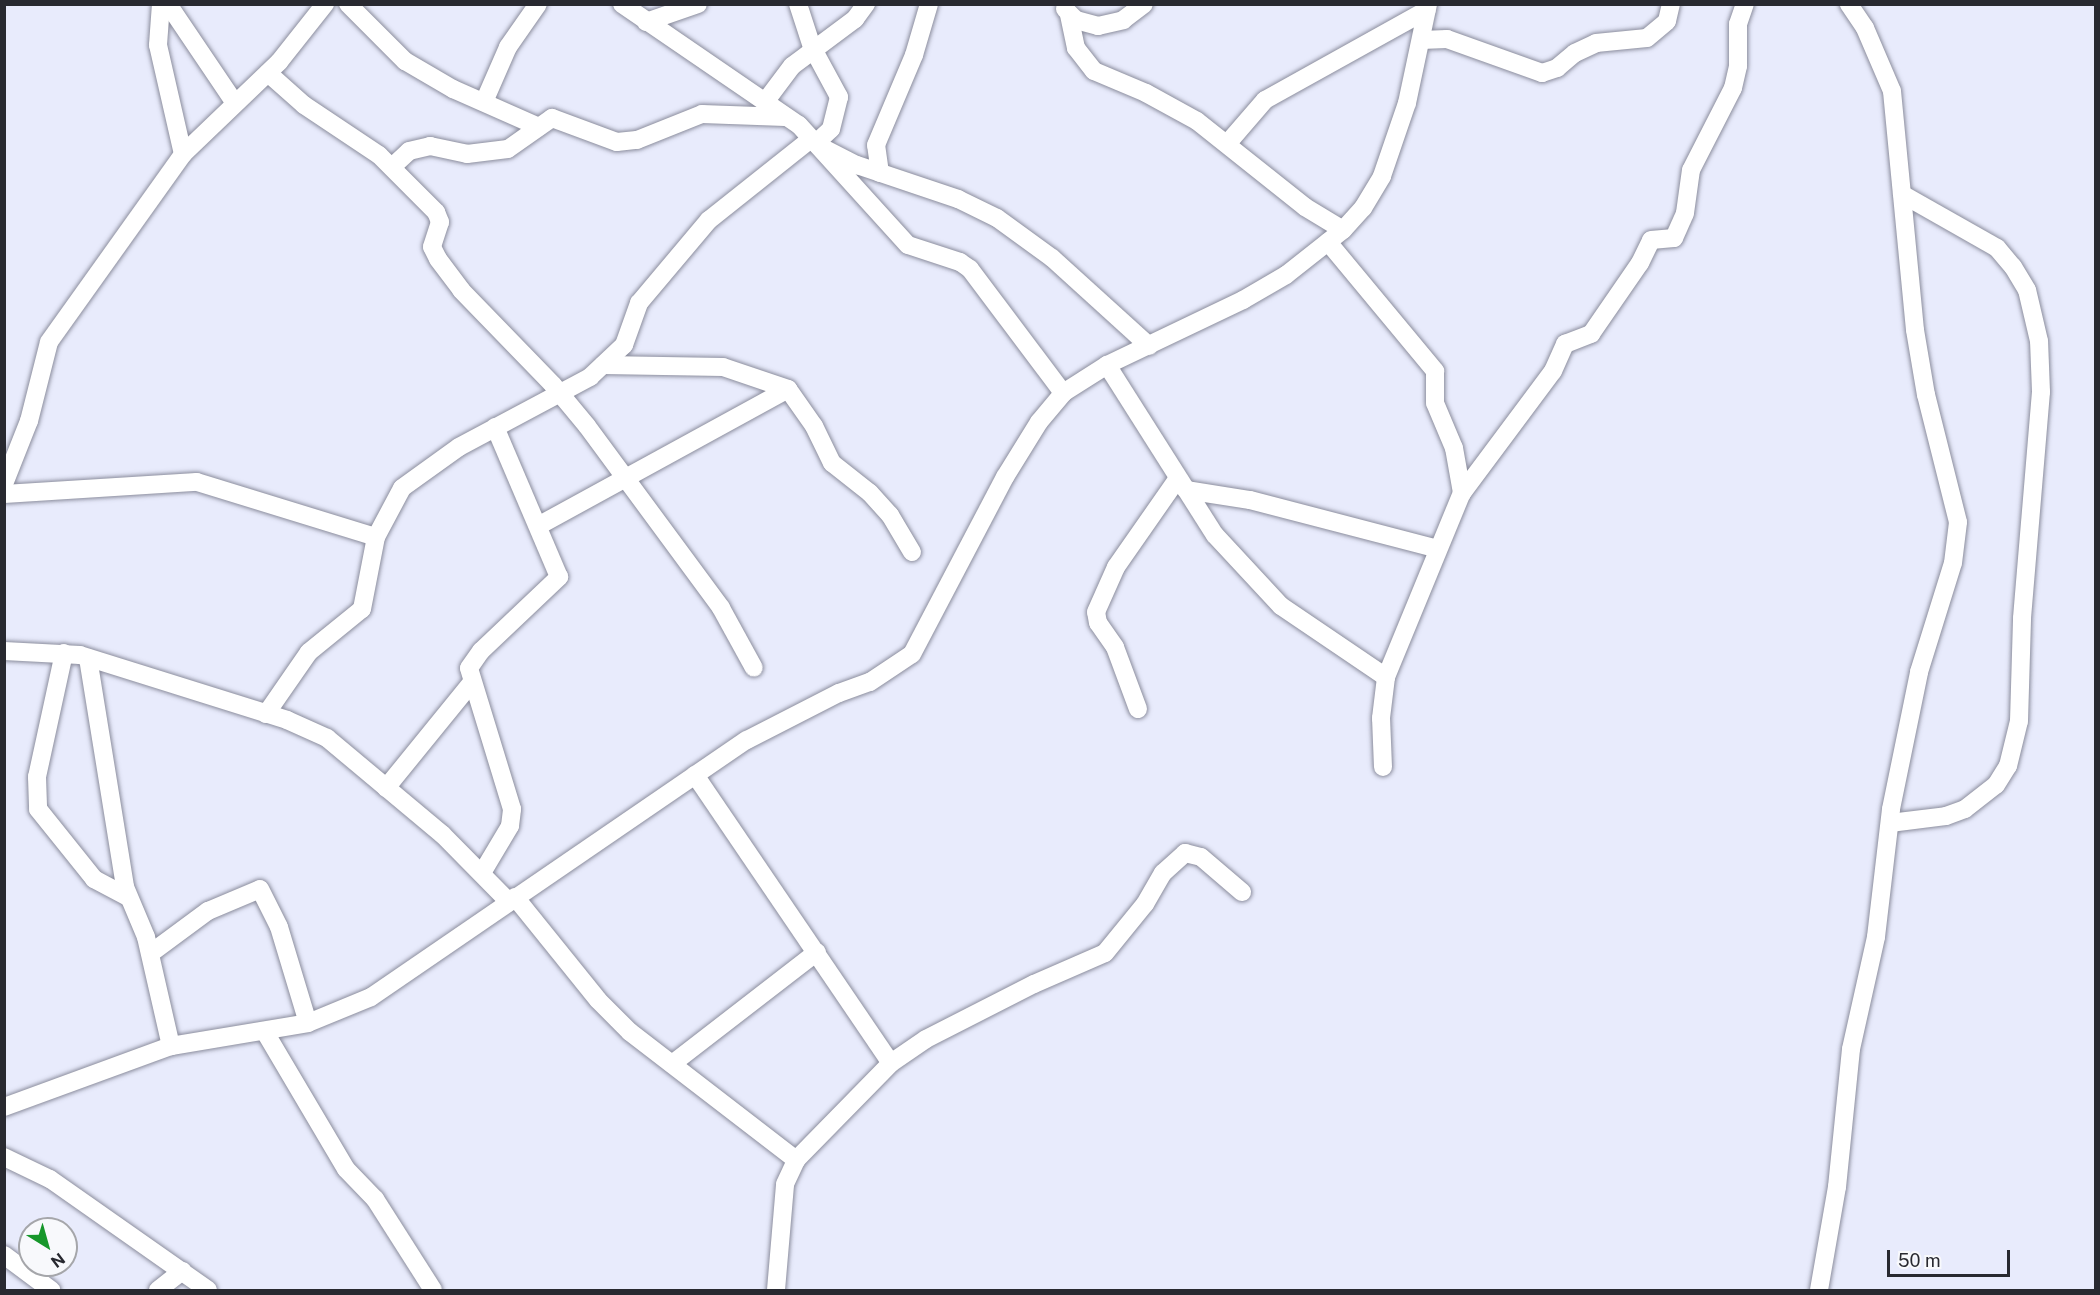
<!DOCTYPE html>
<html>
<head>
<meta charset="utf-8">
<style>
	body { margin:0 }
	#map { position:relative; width:2100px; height:1295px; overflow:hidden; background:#e8ebfc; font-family:"Public Sans",sans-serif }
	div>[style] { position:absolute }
	.roads { filter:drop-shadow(0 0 2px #8b8d9d) drop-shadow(0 0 2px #8b8d9d) }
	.street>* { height:18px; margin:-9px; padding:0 9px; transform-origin:9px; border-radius:9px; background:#fff }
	span { translate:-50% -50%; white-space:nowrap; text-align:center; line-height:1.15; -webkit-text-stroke:4.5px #f8f9fc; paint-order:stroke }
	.frame { position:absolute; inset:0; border:6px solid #282930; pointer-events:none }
	.north { position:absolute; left:18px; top:1217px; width:60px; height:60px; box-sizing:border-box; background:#f8f9fc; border:2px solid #a5a6aa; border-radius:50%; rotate:143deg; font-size:16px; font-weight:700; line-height:24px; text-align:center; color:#282930 }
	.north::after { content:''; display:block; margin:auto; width:21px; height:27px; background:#17972b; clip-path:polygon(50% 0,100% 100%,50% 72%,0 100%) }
	.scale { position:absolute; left:1887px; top:1250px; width:123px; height:27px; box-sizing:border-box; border:3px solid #282930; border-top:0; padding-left:8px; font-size:18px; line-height:21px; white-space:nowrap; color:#282930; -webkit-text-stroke:4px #f8f9fc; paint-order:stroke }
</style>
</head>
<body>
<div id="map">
	<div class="roads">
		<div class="street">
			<div style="left:161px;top:4px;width:41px;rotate:94.2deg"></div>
			<div style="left:158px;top:45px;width:112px;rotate:77.1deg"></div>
			<div style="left:168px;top:4px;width:118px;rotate:56deg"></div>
			<div style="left:348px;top:4px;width:81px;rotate:45deg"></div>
			<div style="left:405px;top:61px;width:56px;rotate:30.3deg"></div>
			<div style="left:453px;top:89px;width:94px;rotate:23.8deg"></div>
			<div style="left:622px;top:4px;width:214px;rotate:34.4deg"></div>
			<div style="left:799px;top:125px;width:162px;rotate:47.8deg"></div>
			<div style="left:908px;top:245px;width:55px;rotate:18.1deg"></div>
			<div style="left:960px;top:262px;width:12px;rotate:35deg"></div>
			<div style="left:970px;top:269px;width:155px;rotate:53.1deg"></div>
			<div style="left:798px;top:4px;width:45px;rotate:72deg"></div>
			<div style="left:812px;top:47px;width:57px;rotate:61.6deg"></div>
			<div style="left:839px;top:97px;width:33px;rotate:104deg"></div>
			<div style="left:831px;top:129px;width:21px;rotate:137deg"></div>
			<div style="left:1065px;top:9px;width:16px;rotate:45deg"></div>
			<div style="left:1076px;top:20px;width:23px;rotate:15deg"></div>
			<div style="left:1098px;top:26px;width:26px;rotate:-13deg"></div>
			<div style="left:1123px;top:20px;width:26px;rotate:-37deg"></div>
			<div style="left:1069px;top:15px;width:34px;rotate:78deg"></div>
			<div style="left:1076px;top:48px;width:29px;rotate:52deg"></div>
			<div style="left:1094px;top:71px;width:56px;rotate:22.9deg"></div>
			<div style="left:1146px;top:93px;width:58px;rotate:28.8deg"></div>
			<div style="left:1197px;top:121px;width:138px;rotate:38.5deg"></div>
			<div style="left:1305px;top:207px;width:44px;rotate:31.2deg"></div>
			<div style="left:646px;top:22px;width:55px;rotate:-19.1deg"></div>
			<div style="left:1421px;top:40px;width:26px;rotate:-2deg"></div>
			<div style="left:1447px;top:39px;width:101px;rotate:19.7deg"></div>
			<div style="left:1542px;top:73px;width:16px;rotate:-18deg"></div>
			<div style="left:1557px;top:68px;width:23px;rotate:-40deg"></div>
			<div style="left:1575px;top:53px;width:23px;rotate:-25deg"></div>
			<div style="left:1596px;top:43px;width:51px;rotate:-5.6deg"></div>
			<div style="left:1647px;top:38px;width:26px;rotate:-40deg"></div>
			<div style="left:1667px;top:21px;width:17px;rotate:-77deg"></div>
			<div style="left:268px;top:73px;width:48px;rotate:41.6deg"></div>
			<div style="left:304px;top:105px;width:90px;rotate:33.7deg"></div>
			<div style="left:379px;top:155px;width:81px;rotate:45deg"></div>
			<div style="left:436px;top:212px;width:11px;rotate:68deg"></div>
			<div style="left:440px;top:222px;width:26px;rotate:108deg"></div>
			<div style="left:432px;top:247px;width:13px;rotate:63deg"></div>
			<div style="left:438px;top:259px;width:39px;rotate:53deg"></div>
			<div style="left:461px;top:290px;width:132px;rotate:45.9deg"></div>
			<div style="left:553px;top:385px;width:53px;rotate:50.3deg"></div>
			<div style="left:587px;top:426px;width:226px;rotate:53.6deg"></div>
			<div style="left:721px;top:608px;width:68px;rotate:61.2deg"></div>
			<div style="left:484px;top:102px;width:60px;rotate:-66.4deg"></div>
			<div style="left:508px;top:47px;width:52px;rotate:-55.1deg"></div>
			<div style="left:765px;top:102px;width:45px;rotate:-53.1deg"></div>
			<div style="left:792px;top:66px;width:79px;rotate:-36.7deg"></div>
			<div style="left:855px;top:19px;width:19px;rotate:-54deg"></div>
			<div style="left:1227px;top:144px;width:58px;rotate:-49.2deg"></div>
			<div style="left:1265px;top:100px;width:185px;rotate:-29.1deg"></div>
			<div style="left:827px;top:150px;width:34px;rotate:27deg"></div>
			<div style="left:857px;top:165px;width:107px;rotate:18.6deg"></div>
			<div style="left:958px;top:199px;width:43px;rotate:26deg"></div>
			<div style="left:997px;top:218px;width:68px;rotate:36deg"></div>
			<div style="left:1052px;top:258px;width:131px;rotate:42.2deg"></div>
			<div style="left:392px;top:167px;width:23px;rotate:-43deg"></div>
			<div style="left:409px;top:151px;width:22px;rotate:-13deg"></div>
			<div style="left:430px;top:146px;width:38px;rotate:12deg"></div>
			<div style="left:467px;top:154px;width:41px;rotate:-7deg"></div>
			<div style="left:508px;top:149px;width:54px;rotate:-35.2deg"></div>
			<div style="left:552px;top:118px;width:69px;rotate:20.3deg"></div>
			<div style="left:617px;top:142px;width:20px;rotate:-6deg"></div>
			<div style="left:637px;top:140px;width:70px;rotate:-21.8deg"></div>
			<div style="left:702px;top:114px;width:83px;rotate:2.1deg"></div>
			<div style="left:880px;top:173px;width:28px;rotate:-98deg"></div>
			<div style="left:876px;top:145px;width:98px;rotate:-67.1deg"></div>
			<div style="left:914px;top:55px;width:53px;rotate:-73.6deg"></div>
			<div style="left:1328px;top:242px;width:168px;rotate:50.3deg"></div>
			<div style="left:1435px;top:371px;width:32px;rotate:90deg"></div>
			<div style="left:1435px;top:403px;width:49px;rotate:67.1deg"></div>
			<div style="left:1454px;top:448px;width:46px;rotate:79.9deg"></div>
			<div style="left:603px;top:365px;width:120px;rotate:1deg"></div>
			<div style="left:723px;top:367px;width:69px;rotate:18.7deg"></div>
			<div style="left:788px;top:389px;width:45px;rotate:54.9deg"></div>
			<div style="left:814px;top:426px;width:41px;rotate:64.1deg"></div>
			<div style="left:832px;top:463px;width:48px;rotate:38.3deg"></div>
			<div style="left:870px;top:493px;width:30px;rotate:48deg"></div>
			<div style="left:890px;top:515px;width:43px;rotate:59.3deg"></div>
			<div style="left:1107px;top:365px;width:201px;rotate:57.6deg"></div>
			<div style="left:1215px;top:535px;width:97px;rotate:47.1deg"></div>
			<div style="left:1281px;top:606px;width:127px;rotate:34.1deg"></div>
			<div style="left:4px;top:484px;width:68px;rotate:-68.4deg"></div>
			<div style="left:29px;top:421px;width:81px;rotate:-75.8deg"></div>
			<div style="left:49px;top:342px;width:231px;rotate:-54.5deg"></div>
			<div style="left:183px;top:154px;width:133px;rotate:-43.8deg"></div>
			<div style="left:279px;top:62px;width:74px;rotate:-51.6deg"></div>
			<div style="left:1186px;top:490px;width:65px;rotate:8.9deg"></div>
			<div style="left:1250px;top:500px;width:194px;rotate:14.6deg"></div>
			<div style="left:4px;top:494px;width:193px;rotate:-3.6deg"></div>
			<div style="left:197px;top:482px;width:187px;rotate:17.1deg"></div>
			<div style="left:538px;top:526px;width:285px;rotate:-28.7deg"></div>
			<div style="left:4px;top:651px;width:76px;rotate:3deg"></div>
			<div style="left:80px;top:655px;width:217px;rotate:17.4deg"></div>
			<div style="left:287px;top:720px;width:44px;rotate:24.2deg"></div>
			<div style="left:327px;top:738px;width:150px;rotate:39.9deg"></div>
			<div style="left:442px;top:834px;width:95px;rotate:45.4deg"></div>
			<div style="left:64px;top:653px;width:127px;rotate:102.3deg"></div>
			<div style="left:37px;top:777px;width:32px;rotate:88deg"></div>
			<div style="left:38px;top:809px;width:90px;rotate:51.3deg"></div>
			<div style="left:94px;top:879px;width:38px;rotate:28deg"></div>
			<div style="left:88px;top:658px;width:232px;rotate:80.8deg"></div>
			<div style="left:125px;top:887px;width:54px;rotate:67.2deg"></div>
			<div style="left:146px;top:937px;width:112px;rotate:77.1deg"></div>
			<div style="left:1138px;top:709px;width:66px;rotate:-110.4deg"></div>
			<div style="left:1115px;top:647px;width:29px;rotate:-125deg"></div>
			<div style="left:1098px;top:623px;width:11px;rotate:-100deg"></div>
			<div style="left:1096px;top:612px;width:49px;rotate:-66deg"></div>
			<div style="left:1116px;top:567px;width:108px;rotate:-55.1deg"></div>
			<div style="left:266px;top:714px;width:75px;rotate:-55.3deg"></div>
			<div style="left:309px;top:652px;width:68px;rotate:-39.1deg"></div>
			<div style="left:362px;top:609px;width:73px;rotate:-79deg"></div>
			<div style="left:376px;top:537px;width:55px;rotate:-62deg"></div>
			<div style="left:402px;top:488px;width:70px;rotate:-35.7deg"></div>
			<div style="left:459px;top:447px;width:149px;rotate:-28.1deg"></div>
			<div style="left:590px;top:377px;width:47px;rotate:-43.3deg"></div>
			<div style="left:624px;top:345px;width:45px;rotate:-70.3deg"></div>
			<div style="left:639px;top:303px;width:109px;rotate:-49.9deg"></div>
			<div style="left:709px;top:220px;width:130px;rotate:-38.5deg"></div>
			<div style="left:1383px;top:767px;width:49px;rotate:-92.3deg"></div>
			<div style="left:1381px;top:718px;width:41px;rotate:-83deg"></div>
			<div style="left:1386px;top:677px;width:199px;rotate:-67.6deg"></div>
			<div style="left:1462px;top:493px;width:152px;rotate:-53.3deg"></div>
			<div style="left:1553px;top:371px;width:30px;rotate:-66deg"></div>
			<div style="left:1565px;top:344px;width:28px;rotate:-21deg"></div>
			<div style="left:1591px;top:334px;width:86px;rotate:-55.4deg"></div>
			<div style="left:1640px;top:263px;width:25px;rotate:-64deg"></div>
			<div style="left:1651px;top:240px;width:23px;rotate:-5deg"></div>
			<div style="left:1674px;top:238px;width:27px;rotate:-66deg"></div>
			<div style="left:1685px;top:213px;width:43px;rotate:-82.1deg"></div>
			<div style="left:1691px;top:170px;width:92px;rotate:-62.9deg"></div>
			<div style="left:1733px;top:88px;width:23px;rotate:-77deg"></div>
			<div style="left:1738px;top:66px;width:42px;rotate:-90deg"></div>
			<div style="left:1738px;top:24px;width:21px;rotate:-71deg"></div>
			<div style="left:695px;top:775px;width:348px;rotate:55.8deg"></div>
			<div style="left:386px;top:788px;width:136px;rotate:-50.9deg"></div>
			<div style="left:1890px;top:823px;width:56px;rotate:-7.1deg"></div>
			<div style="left:1946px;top:816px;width:20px;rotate:-20deg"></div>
			<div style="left:1965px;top:809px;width:39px;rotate:-38deg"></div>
			<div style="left:1996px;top:785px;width:22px;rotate:-58deg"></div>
			<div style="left:2008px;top:766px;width:46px;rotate:-76.3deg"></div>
			<div style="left:2019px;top:721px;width:103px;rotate:-88.3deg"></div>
			<div style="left:2022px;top:618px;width:227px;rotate:-85.2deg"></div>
			<div style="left:2041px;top:392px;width:51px;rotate:-92.2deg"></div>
			<div style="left:2039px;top:341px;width:52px;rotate:-103.2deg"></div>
			<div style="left:2027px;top:290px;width:27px;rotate:-121deg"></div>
			<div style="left:2013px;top:267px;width:25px;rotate:-130deg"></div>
			<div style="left:1997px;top:248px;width:109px;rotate:-150.4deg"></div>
			<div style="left:482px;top:873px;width:55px;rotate:-59.2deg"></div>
			<div style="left:510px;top:826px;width:17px;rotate:-83deg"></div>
			<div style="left:512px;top:809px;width:147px;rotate:-107deg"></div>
			<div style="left:469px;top:668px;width:21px;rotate:-55deg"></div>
			<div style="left:481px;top:651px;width:108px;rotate:-43.5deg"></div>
			<div style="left:559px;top:577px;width:163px;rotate:-113.1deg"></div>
			<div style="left:515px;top:897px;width:132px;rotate:51.1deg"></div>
			<div style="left:598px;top:1000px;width:45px;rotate:45deg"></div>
			<div style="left:630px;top:1032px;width:210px;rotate:37.6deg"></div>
			<div style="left:151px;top:953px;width:71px;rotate:-36.4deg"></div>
			<div style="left:208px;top:911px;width:56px;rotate:-22.9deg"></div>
			<div style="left:260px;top:889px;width:42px;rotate:63.4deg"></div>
			<div style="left:279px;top:927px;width:100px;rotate:73.2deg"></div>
			<div style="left:265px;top:1032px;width:159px;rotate:59.4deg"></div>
			<div style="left:346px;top:1169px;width:42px;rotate:46deg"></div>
			<div style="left:375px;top:1199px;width:108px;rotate:57.5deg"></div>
			<div style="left:672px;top:1064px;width:183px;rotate:-37.7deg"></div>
			<div style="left:4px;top:1107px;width:178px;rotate:-20.1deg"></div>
			<div style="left:171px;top:1046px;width:139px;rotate:-9.5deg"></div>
			<div style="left:308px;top:1023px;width:68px;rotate:-22.4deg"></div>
			<div style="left:371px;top:997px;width:455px;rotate:-34.4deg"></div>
			<div style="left:747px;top:740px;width:103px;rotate:-27.1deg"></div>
			<div style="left:839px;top:693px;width:33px;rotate:-20deg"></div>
			<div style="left:870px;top:682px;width:50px;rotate:-33.7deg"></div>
			<div style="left:912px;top:654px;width:200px;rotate:-62.3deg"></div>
			<div style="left:1005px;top:477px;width:65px;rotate:-58.3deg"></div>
			<div style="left:1039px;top:422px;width:38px;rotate:-50deg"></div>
			<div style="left:1063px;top:393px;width:52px;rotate:-32.5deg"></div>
			<div style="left:1107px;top:365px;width:151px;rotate:-25.5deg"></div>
			<div style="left:1243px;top:300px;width:50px;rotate:-30.2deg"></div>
			<div style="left:1286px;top:275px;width:73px;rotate:-38.3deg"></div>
			<div style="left:1343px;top:230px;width:30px;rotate:-48deg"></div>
			<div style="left:1363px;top:208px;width:37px;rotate:-59deg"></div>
			<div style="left:1382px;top:176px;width:77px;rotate:-71.1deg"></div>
			<div style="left:1407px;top:103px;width:101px;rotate:-78deg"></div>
			<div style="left:4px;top:1157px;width:51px;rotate:25.6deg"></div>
			<div style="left:50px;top:1179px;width:193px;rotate:35.1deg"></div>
			<div style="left:4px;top:1255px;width:59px;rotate:36.7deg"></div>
			<div style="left:158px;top:1290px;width:31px;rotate:-38deg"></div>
			<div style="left:776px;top:1290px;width:106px;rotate:-85.1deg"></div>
			<div style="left:785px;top:1184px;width:26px;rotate:-65deg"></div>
			<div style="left:796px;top:1160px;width:136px;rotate:-45.6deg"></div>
			<div style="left:891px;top:1063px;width:42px;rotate:-34.4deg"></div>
			<div style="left:926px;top:1039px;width:121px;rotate:-27deg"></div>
			<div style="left:1034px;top:984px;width:77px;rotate:-23.6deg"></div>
			<div style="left:1105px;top:953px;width:63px;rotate:-50.8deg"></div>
			<div style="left:1145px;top:904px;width:36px;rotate:-60deg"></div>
			<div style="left:1163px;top:873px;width:30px;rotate:-42deg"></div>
			<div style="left:1185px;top:853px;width:16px;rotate:14deg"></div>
			<div style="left:1201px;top:857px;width:54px;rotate:40.5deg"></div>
			<div style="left:1819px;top:1290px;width:105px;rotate:-80.1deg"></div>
			<div style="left:1837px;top:1187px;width:139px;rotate:-84.2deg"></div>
			<div style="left:1851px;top:1049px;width:115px;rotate:-77.4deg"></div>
			<div style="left:1876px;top:937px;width:129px;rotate:-83.3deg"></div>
			<div style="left:1891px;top:809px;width:140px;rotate:-78.4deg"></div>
			<div style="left:1919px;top:672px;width:114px;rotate:-72.7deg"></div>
			<div style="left:1953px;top:563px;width:41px;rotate:-83deg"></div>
			<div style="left:1958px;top:522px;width:131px;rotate:-104.1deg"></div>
			<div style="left:1926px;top:395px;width:66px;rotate:-99.6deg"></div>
			<div style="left:1915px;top:330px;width:240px;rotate:-95.5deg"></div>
			<div style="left:1892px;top:91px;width:69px;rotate:-113.2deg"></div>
			<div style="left:1865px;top:28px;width:29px;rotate:-124deg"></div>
		</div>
	</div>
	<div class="frame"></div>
	<div class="north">N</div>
	<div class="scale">50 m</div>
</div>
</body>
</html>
